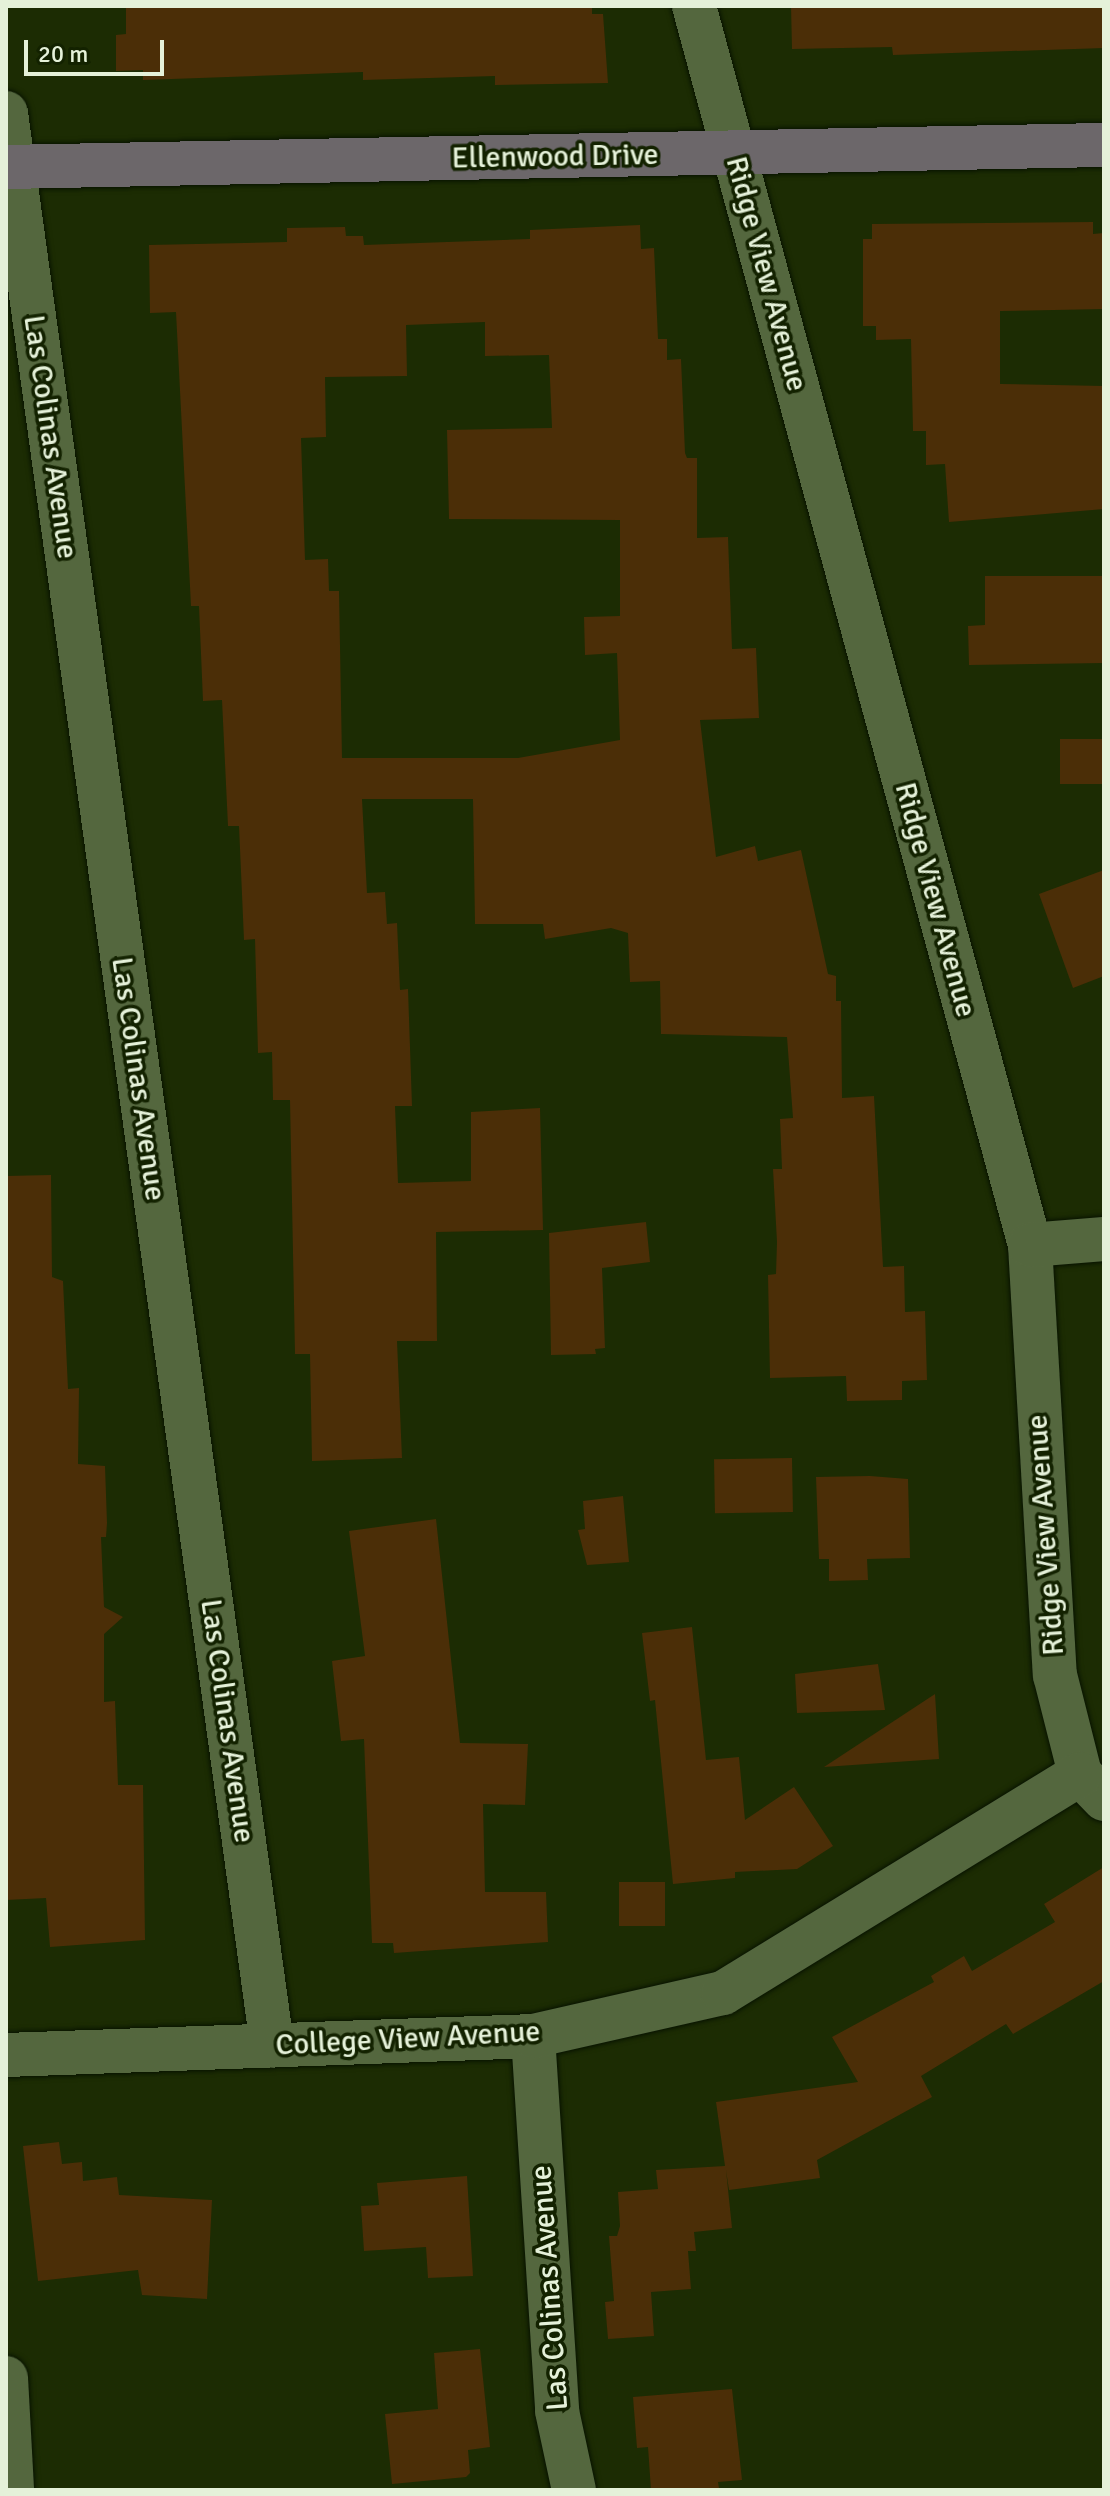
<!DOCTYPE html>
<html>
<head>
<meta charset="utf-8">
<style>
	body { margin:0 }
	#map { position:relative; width:1110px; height:2496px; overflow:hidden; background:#1c2c03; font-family:Signika,sans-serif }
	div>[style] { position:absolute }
	.building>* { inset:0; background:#4b2e07; transform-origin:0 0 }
	.roads { filter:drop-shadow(0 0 2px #081300) drop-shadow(0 0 2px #081300) }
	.street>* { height:44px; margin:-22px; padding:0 22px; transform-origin:22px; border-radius:22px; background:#54673e }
	.secondary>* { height:44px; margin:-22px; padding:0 22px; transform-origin:22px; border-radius:22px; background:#6c676a }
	span { translate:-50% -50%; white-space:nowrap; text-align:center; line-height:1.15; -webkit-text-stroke:7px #132200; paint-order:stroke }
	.street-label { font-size:30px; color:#e5f1d9 }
	.frame { position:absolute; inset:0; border:8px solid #e5f1d9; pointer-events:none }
	.scale { position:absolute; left:24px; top:40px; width:140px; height:36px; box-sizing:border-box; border:4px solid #e5f1d9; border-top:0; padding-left:10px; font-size:24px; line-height:28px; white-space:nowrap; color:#e5f1d9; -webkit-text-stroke:6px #132200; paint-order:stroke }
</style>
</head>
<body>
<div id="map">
	<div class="building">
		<div style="clip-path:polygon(126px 6px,592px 6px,592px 14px,603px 14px,608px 83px,495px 85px,495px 76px,363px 80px,363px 72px,143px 80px,143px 70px,116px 71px,116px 35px,126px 34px)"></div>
		<div style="clip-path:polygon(791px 6px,1104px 6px,1104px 48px,893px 55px,892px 47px,792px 49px)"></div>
		<div style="clip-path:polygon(1093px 222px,1093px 234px,1104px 233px,1104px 309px,1000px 311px,1000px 384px,1104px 386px,1104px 509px,949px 522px,945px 464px,926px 465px,926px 431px,913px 431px,911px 339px,876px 340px,876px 326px,863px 326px,863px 239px,872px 239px,872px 224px)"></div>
		<div style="clip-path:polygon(evenodd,640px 225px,641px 249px,654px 248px,658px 339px,667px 339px,667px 360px,681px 359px,685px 453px,687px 458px,697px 458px,697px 538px,728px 537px,732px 649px,756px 648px,759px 718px,700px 720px,716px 857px,755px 846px,758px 861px,801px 850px,828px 974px,836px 976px,836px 1001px,841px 1001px,842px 1098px,874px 1096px,883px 1267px,904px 1266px,905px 1312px,925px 1311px,927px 1380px,902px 1381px,902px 1400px,847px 1401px,846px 1376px,770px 1378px,768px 1275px,776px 1274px,777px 1242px,773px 1169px,782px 1169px,780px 1119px,793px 1118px,787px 1037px,661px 1034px,660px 981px,630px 982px,628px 933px,611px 928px,545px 939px,543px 924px,475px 924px,473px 799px,362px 799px,367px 893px,385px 892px,387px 924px,397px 923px,400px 990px,408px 989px,412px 1106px,395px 1106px,398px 1183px,471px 1181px,471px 1112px,540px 1108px,543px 1230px,436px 1232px,437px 1341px,397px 1341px,402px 1458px,312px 1461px,310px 1354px,295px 1354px,290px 1100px,273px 1100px,272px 1052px,258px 1053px,255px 939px,244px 940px,239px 826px,228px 826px,222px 700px,203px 701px,199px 606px,191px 606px,176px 312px,150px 313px,149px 245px,287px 242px,287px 228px,345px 227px,346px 236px,363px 236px,364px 245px,530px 239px,530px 230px,640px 225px,485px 322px,485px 356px,549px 355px,552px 428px,447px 430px,449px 519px,620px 520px,620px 616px,584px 617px,585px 655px,617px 653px,620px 740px,518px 758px,342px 758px,339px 591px,329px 591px,328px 559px,305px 560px,301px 438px,326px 437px,325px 377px,407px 376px,406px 325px,485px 322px)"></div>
		<div style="clip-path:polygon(985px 576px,1104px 576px,1104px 663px,969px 665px,968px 626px,985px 625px)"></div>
		<div style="left:1060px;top:739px;width:44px;height:45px"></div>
		<div style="clip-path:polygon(1104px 870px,1104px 976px,1073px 988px,1039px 894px)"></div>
		<div style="clip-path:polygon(51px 1175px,52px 1277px,63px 1281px,68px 1389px,79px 1388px,78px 1464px,105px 1466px,107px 1523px,106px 1537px,101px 1537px,104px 1607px,123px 1617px,104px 1634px,104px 1702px,115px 1701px,118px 1785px,143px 1785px,145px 1940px,50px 1947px,46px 1898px,6px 1900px,6px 1176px)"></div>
		<div style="clip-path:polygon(646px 1222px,650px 1262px,602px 1268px,605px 1348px,595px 1349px,596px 1354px,551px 1355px,549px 1233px)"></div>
		<div style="left:792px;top:1458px;width:54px;height:78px;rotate:89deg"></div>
		<div style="clip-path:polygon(870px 1476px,908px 1479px,910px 1558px,867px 1559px,868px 1580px,829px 1581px,829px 1559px,819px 1559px,816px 1477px)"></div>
		<div style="clip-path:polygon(623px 1496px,629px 1562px,587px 1565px,578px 1530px,585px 1529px,583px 1501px)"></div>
		<div style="clip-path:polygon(436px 1519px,460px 1743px,528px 1744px,525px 1805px,483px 1804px,485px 1892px,546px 1892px,548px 1942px,394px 1953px,393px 1943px,372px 1943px,364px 1739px,341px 1741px,332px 1661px,365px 1656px,349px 1531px)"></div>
		<div style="clip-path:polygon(692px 1627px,706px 1760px,739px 1757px,745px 1820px,794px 1787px,833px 1846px,797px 1869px,735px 1872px,735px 1878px,673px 1884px,655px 1700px,650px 1701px,642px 1633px)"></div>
		<div style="clip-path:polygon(878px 1664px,885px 1710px,797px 1713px,795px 1674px)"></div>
		<div style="clip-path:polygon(935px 1694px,939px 1759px,824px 1767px)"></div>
		<div style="clip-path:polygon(1104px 1867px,1104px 1981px,1013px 2034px,1006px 2024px,921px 2076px,932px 2097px,817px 2160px,820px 2178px,729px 2190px,726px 2170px,732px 2228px,694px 2232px,696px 2251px,688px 2251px,691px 2289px,651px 2292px,654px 2336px,608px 2339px,605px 2302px,614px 2301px,609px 2236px,617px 2236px,620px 2226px,618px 2192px,658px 2189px,656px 2170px,725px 2166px,716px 2102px,858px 2082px,832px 2037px,934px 1982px,931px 1976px,964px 1956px,972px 1971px,1055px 1922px,1044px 1904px)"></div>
		<div style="left:619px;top:1882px;width:46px;height:44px"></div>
		<div style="clip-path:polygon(59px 2142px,62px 2164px,82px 2162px,83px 2181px,117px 2177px,119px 2195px,212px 2200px,207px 2299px,142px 2295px,138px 2270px,38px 2281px,23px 2146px)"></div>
		<div style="clip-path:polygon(467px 2176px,473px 2276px,428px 2278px,426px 2247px,364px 2251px,361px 2206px,379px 2205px,377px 2183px)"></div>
		<div style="clip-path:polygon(480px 2349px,490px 2447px,468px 2450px,470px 2473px,466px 2477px,392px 2484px,385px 2414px,438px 2409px,434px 2353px)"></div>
		<div style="clip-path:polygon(732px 2389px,742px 2480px,718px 2482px,719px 2488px,651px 2490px,648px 2447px,637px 2448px,633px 2397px)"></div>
	</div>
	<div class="roads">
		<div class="street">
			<div style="left:694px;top:6px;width:1284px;rotate:74.83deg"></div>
			<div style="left:1030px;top:1245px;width:431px;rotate:86.7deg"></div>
			<div style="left:1055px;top:1675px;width:102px;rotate:75.8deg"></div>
			<div style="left:1080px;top:1774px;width:35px;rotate:46deg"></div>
			<div style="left:6px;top:113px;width:1951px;rotate:82.16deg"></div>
			<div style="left:1030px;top:1245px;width:74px;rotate:-4.6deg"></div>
			<div style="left:533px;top:2036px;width:376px;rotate:86.3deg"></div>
			<div style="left:557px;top:2411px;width:81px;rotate:77.9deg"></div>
			<div style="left:6px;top:2055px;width:527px;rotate:-2.06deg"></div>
			<div style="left:533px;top:2036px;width:195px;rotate:-12.8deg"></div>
			<div style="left:723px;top:1993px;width:419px;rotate:-31.5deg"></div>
			<div style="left:6px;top:2378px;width:112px;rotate:86.9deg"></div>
		</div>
		<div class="secondary">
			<div style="left:6px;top:167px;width:1098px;rotate:-1.15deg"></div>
		</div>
	</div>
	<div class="street-label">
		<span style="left:555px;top:157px;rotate:-1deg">Ellenwood Drive</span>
		<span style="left:766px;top:274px;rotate:75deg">Ridge View Avenue</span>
		<span style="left:50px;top:437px;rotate:82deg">Las Colinas Avenue</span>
		<span style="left:935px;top:900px;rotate:75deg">Ridge View Avenue</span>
		<span style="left:138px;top:1079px;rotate:82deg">Las Colinas Avenue</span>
		<span style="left:1046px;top:1535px;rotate:-94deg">Ridge View Avenue</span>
		<span style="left:227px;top:1721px;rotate:82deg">Las Colinas Avenue</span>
		<span style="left:408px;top:2039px;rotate:-3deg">College View Avenue</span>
		<span style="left:550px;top:2288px;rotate:-94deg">Las Colinas Avenue</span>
	</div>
	<div class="frame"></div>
	<div class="scale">20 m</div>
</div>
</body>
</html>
